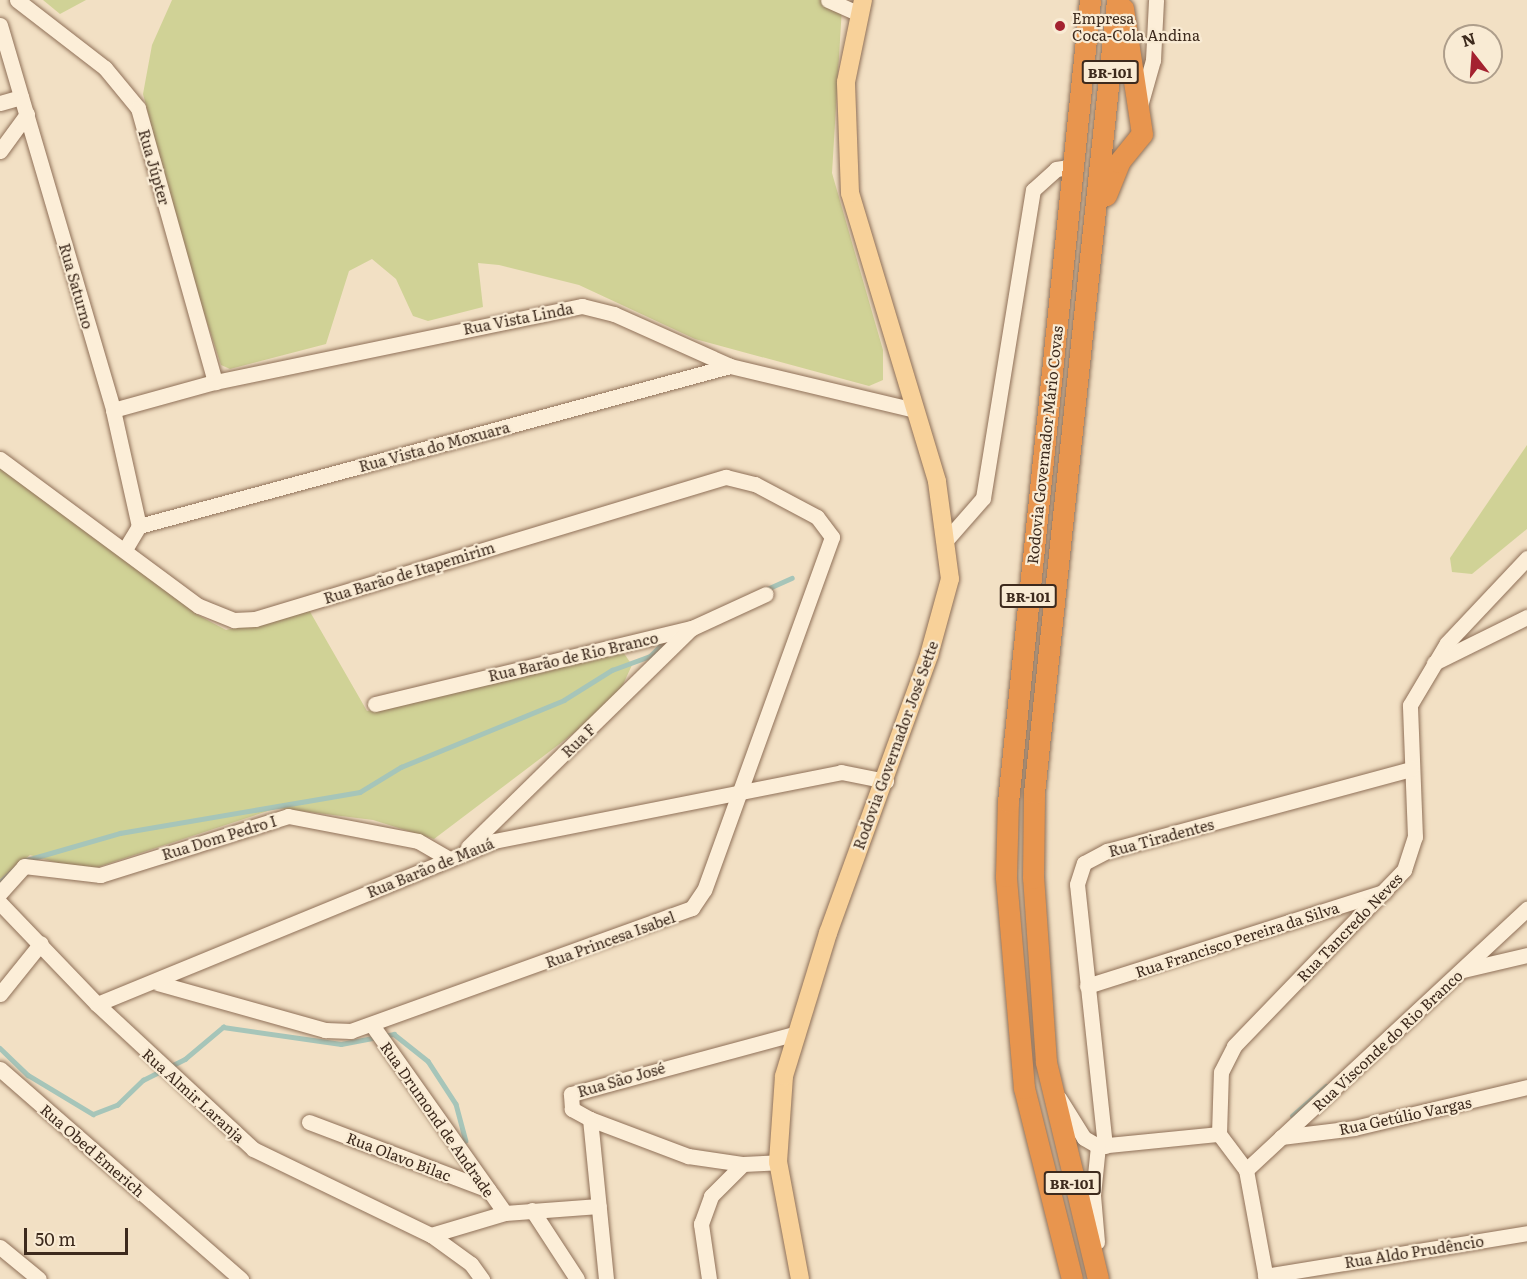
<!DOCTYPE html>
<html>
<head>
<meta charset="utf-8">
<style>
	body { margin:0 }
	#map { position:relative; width:1527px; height:1279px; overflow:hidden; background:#f2e0c4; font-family:Literata,serif }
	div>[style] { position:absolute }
	.green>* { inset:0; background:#d0d296 }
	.stream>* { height:4.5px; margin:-2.25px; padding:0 2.25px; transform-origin:2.25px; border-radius:2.25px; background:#a6c5b9 }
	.roads { filter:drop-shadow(0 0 2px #8f7058) drop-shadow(0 0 2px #8f7058) }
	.minor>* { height:15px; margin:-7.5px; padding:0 7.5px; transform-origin:7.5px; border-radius:7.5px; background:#fceed8 }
	.major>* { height:18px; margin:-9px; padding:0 9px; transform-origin:9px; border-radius:9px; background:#f8d199 }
	.highway>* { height:21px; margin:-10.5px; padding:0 10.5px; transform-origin:10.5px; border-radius:10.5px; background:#e8954e }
	.dots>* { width:16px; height:16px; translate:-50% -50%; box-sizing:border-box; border:3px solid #f9ebd4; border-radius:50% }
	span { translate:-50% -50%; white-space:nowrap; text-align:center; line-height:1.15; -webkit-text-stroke:4.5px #f9ebd4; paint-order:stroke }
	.shield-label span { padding:2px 4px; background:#f9ebd4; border:2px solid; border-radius:4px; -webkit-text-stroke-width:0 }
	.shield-label { font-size:14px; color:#3d2a1d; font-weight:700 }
	.poi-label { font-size:15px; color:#3d2a1d }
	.left { translate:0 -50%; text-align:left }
	.street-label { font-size:15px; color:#3d2a1d }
	.north { position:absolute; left:1443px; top:24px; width:60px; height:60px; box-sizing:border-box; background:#f9ebd4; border:2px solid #ae9e8b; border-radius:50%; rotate:343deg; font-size:16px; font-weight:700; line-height:24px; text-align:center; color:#3d2a1d }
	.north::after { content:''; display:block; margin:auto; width:21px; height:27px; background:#a42230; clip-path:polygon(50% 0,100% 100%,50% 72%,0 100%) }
	.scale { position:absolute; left:24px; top:1228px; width:104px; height:27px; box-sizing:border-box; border:3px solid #3d2a1d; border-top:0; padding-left:8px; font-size:18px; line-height:21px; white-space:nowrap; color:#3d2a1d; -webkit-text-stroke:4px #f9ebd4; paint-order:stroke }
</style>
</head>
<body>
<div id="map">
	<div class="green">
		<div style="clip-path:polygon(43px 0,86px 0,60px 14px)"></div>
		<div style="clip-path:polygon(172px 0,826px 0,842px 7px,832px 173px,883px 350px,883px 380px,869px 386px,695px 339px,579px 285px,499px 265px,478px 263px,483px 307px,428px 321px,413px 316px,396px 279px,372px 259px,349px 271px,326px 344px,230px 369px,221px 365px,185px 255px,143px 94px,152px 45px)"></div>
		<div style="clip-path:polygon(1527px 445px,1527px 529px,1472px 574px,1452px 572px,1450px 558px)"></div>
		<div style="clip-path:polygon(0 465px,198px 615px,226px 630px,309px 610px,367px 711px,621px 649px,632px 665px,615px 702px,434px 839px,373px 820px,277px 808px,86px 871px,30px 855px,0 879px)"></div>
	</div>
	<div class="stream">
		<div style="left:767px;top:589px;width:27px;rotate:-24deg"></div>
		<div style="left:0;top:882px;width:31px;rotate:-42deg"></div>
		<div style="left:23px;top:861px;width:101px;rotate:-16.1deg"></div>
		<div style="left:120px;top:833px;width:243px;rotate:-9.7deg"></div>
		<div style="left:360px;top:792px;width:48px;rotate:-31.4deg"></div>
		<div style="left:401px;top:767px;width:176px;rotate:-22.3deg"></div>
		<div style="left:564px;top:700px;width:57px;rotate:-32deg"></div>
		<div style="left:612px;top:670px;width:40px;rotate:-20.2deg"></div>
		<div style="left:650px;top:656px;width:25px;rotate:-45deg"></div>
		<div style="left:0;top:1048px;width:39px;rotate:44deg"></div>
		<div style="left:28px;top:1075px;width:76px;rotate:31deg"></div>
		<div style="left:93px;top:1114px;width:26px;rotate:-21deg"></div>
		<div style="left:117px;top:1105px;width:36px;rotate:-44deg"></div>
		<div style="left:143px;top:1080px;width:47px;rotate:-26.6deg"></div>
		<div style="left:185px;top:1059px;width:50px;rotate:-40.1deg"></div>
		<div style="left:223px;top:1027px;width:119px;rotate:8.2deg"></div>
		<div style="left:341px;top:1044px;width:54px;rotate:-10.7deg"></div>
		<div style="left:394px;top:1034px;width:43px;rotate:38.5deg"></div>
		<div style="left:428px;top:1061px;width:51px;rotate:56.9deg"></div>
		<div style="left:456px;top:1104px;width:38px;rotate:75deg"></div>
		<div style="left:1292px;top:1116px;width:45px;rotate:-41.4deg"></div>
	</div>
	<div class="roads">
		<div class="minor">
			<div style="left:17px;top:0;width:111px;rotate:37.7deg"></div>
			<div style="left:105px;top:68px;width:52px;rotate:50.5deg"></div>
			<div style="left:138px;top:108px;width:285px;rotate:74.3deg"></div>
			<div style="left:828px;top:0;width:34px;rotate:24deg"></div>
			<div style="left:0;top:25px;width:401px;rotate:73.6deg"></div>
			<div style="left:113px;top:410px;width:119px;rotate:77.4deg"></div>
			<div style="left:139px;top:526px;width:26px;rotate:121deg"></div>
			<div style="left:0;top:103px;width:22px;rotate:-16deg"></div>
			<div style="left:1140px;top:106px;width:48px;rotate:-74.2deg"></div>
			<div style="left:1153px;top:60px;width:60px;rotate:-87.1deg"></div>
			<div style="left:0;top:151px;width:46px;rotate:-53.9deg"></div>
			<div style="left:113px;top:410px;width:106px;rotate:-15.4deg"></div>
			<div style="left:215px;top:382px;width:375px;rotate:-11.7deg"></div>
			<div style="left:582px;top:306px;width:33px;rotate:14deg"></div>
			<div style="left:614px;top:314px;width:127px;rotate:24.1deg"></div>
			<div style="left:730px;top:366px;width:189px;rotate:13.4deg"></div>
			<div style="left:0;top:459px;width:247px;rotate:36.5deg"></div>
			<div style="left:199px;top:606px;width:38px;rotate:22deg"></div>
			<div style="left:234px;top:620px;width:21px;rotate:-3deg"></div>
			<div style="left:255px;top:619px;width:492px;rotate:-16.8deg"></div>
			<div style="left:726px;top:477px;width:30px;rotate:14deg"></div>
			<div style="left:755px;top:484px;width:70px;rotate:28deg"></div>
			<div style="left:817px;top:517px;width:25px;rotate:53deg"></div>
			<div style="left:832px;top:537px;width:375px;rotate:109.9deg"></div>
			<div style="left:704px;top:890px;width:22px;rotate:124deg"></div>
			<div style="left:692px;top:908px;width:363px;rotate:160.2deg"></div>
			<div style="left:351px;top:1031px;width:26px;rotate:-178deg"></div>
			<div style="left:325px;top:1030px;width:173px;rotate:-164.3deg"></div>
			<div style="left:139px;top:526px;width:612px;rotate:-15.15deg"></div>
			<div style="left:948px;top:538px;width:53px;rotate:-48.8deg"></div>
			<div style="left:983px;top:498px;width:312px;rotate:-80.8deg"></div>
			<div style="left:1033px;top:190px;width:31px;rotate:-42deg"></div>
			<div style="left:1056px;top:169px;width:18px;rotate:-9deg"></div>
			<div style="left:1434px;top:663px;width:104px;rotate:-26.3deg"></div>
			<div style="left:375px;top:704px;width:326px;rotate:-13.5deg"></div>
			<div style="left:692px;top:628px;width:81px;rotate:-24.7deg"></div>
			<div style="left:468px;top:847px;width:312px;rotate:-44.4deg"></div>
			<div style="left:0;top:893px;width:36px;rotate:-48deg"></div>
			<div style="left:24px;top:866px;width:77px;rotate:6.8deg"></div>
			<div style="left:100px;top:875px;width:197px;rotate:-17.4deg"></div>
			<div style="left:288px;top:816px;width:132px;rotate:10.9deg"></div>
			<div style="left:418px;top:841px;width:34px;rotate:30deg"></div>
			<div style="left:0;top:903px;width:140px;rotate:46.2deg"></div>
			<div style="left:97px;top:1004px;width:213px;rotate:42.9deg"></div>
			<div style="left:253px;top:1149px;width:198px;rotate:25.8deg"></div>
			<div style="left:431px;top:1235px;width:49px;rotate:35.9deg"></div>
			<div style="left:471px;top:1264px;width:19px;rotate:54deg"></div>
			<div style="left:1463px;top:970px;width:66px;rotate:-13.2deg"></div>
			<div style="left:1087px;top:986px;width:312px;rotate:-17.6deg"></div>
			<div style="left:0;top:994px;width:65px;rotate:-51.2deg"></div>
			<div style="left:97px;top:1004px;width:429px;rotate:-22.3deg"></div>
			<div style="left:494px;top:841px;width:354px;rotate:-11.2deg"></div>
			<div style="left:841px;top:772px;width:46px;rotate:11.3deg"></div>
			<div style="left:372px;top:1025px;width:230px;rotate:54.7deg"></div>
			<div style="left:0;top:1069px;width:320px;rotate:41.1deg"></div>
			<div style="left:1059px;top:1098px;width:47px;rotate:58deg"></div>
			<div style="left:1084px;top:1138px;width:16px;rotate:30deg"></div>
			<div style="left:1098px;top:1146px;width:122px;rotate:-5.7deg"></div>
			<div style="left:1219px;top:1134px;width:45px;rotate:53.1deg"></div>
			<div style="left:1246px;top:1170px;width:111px;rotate:79.6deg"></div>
			<div style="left:590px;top:1119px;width:105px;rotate:20.7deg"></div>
			<div style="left:688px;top:1156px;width:56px;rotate:8.3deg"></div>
			<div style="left:309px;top:1122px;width:192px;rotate:20.7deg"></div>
			<div style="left:1219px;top:1134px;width:62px;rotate:-88.2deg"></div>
			<div style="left:1221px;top:1072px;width:29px;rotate:-63deg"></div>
			<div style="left:1234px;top:1046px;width:245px;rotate:-46deg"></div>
			<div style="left:1404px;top:870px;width:35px;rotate:-72deg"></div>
			<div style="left:1415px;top:837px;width:132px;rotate:-92.2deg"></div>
			<div style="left:1410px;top:705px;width:72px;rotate:-59.2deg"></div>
			<div style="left:1447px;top:643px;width:117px;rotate:-46.7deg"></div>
			<div style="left:1281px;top:1137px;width:74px;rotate:-7deg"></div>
			<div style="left:1354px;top:1128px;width:178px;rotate:-13.3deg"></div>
			<div style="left:1105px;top:1146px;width:263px;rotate:-96.1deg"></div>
			<div style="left:1077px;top:884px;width:22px;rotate:-72deg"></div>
			<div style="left:1084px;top:863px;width:26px;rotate:-28deg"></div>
			<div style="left:1107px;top:851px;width:315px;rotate:-15.1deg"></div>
			<div style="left:1246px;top:1170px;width:384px;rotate:-42.9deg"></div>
			<div style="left:532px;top:1210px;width:82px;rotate:56.9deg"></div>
			<div style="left:431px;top:1235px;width:77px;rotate:-16.6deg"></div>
			<div style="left:505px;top:1213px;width:94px;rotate:-4.3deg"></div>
			<div style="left:1097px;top:1242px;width:47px;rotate:-94.9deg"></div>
			<div style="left:1093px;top:1195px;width:49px;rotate:-84.2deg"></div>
			<div style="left:0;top:1247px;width:50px;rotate:39.4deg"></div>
			<div style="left:1265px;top:1276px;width:266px;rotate:-9.3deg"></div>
			<div style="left:606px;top:1279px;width:161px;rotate:-95.7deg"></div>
			<div style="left:590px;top:1119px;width:21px;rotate:-151deg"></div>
			<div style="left:572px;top:1109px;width:15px;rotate:-94deg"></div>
			<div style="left:571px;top:1094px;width:230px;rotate:-15.1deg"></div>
			<div style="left:709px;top:1279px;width:56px;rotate:-98.3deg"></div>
			<div style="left:701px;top:1224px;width:30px;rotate:-70deg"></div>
			<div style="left:711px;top:1196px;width:45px;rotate:-45deg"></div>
			<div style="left:743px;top:1164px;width:35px;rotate:-3deg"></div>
		</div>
		<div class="major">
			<div style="left:800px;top:1279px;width:119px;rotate:-100.6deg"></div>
			<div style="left:778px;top:1162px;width:86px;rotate:-86deg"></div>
			<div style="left:784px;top:1076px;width:150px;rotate:-72.9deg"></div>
			<div style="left:828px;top:933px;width:296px;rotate:-70deg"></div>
			<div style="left:929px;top:655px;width:79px;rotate:-74.6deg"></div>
			<div style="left:950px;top:579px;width:99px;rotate:-97.6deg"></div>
			<div style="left:937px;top:481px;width:301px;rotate:-106.8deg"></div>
			<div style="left:850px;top:193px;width:111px;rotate:-92.1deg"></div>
			<div style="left:846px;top:82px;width:84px;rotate:-78.3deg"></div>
		</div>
		<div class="highway">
			<div style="left:1106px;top:195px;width:35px;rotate:-68deg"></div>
			<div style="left:1119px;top:162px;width:36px;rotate:-51deg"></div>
			<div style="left:1142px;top:134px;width:127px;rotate:-98.6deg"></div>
			<div style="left:1072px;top:1279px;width:197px;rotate:-104.1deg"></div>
			<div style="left:1024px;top:1088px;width:213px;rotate:-94.9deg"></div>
			<div style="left:1006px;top:876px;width:74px;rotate:-88.5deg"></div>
			<div style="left:1008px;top:802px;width:806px;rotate:-84.16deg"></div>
			<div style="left:1098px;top:1279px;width:223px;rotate:-103.5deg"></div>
			<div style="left:1046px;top:1062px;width:184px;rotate:-94deg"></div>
			<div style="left:1033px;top:878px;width:85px;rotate:-89.3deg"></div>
			<div style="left:1034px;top:793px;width:797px;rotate:-84.02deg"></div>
		</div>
	</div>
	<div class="dots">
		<div style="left:1060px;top:26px;background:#a42230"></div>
	</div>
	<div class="shield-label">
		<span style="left:1110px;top:72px">BR-101</span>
		<span style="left:1028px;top:596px">BR-101</span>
		<span style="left:1072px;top:1183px">BR-101</span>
	</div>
	<div class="poi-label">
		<span class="left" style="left:1072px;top:26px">Empresa<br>Coca-Cola Andina</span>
	</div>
	<div class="street-label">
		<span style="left:155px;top:167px;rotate:74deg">Rua Júpter</span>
		<span style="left:77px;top:286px;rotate:74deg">Rua Saturno</span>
		<span style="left:518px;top:318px;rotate:-11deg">Rua Vista Linda</span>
		<span style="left:1044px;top:445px;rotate:-84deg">Rodovia Governador Mário Covas</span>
		<span style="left:434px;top:446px;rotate:-15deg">Rua Vista do Moxuara</span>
		<span style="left:409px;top:572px;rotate:-17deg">Rua Barão de Itapemirim</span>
		<span style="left:573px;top:656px;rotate:-13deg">Rua Barão de Rio Branco</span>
		<span style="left:578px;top:740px;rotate:-44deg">Rua F</span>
		<span style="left:895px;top:745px;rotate:-70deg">Rodovia Governador José Sette</span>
		<span style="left:219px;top:837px;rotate:-17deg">Rua Dom Pedro I</span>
		<span style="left:1161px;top:837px;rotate:-15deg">Rua Tiradentes</span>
		<span style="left:430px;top:867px;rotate:-22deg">Rua Barão de Mauá</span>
		<span style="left:1349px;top:927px;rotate:-46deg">Rua Tancredo Neves</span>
		<span style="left:610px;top:939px;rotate:-20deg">Rua Princesa Isabel</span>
		<span style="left:1237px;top:939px;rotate:-18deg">Rua Francisco Pereira da Silva</span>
		<span style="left:1387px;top:1040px;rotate:-43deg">Rua Visconde do Rio Branco</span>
		<span style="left:621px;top:1079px;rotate:-16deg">Rua São José</span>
		<span style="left:194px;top:1095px;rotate:42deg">Rua Almir Laranja</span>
		<span style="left:1405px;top:1115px;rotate:-12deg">Rua Getúlio Vargas</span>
		<span style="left:438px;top:1119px;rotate:55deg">Rua Drumond de Andrade</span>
		<span style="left:93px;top:1150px;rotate:41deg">Rua Obed Emerich</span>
		<span style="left:399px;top:1156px;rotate:21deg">Rua Olavo Bilac</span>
		<span style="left:1414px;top:1251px;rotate:-9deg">Rua Aldo Prudêncio</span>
	</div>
	<div class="north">N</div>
	<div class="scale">50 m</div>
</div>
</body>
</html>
